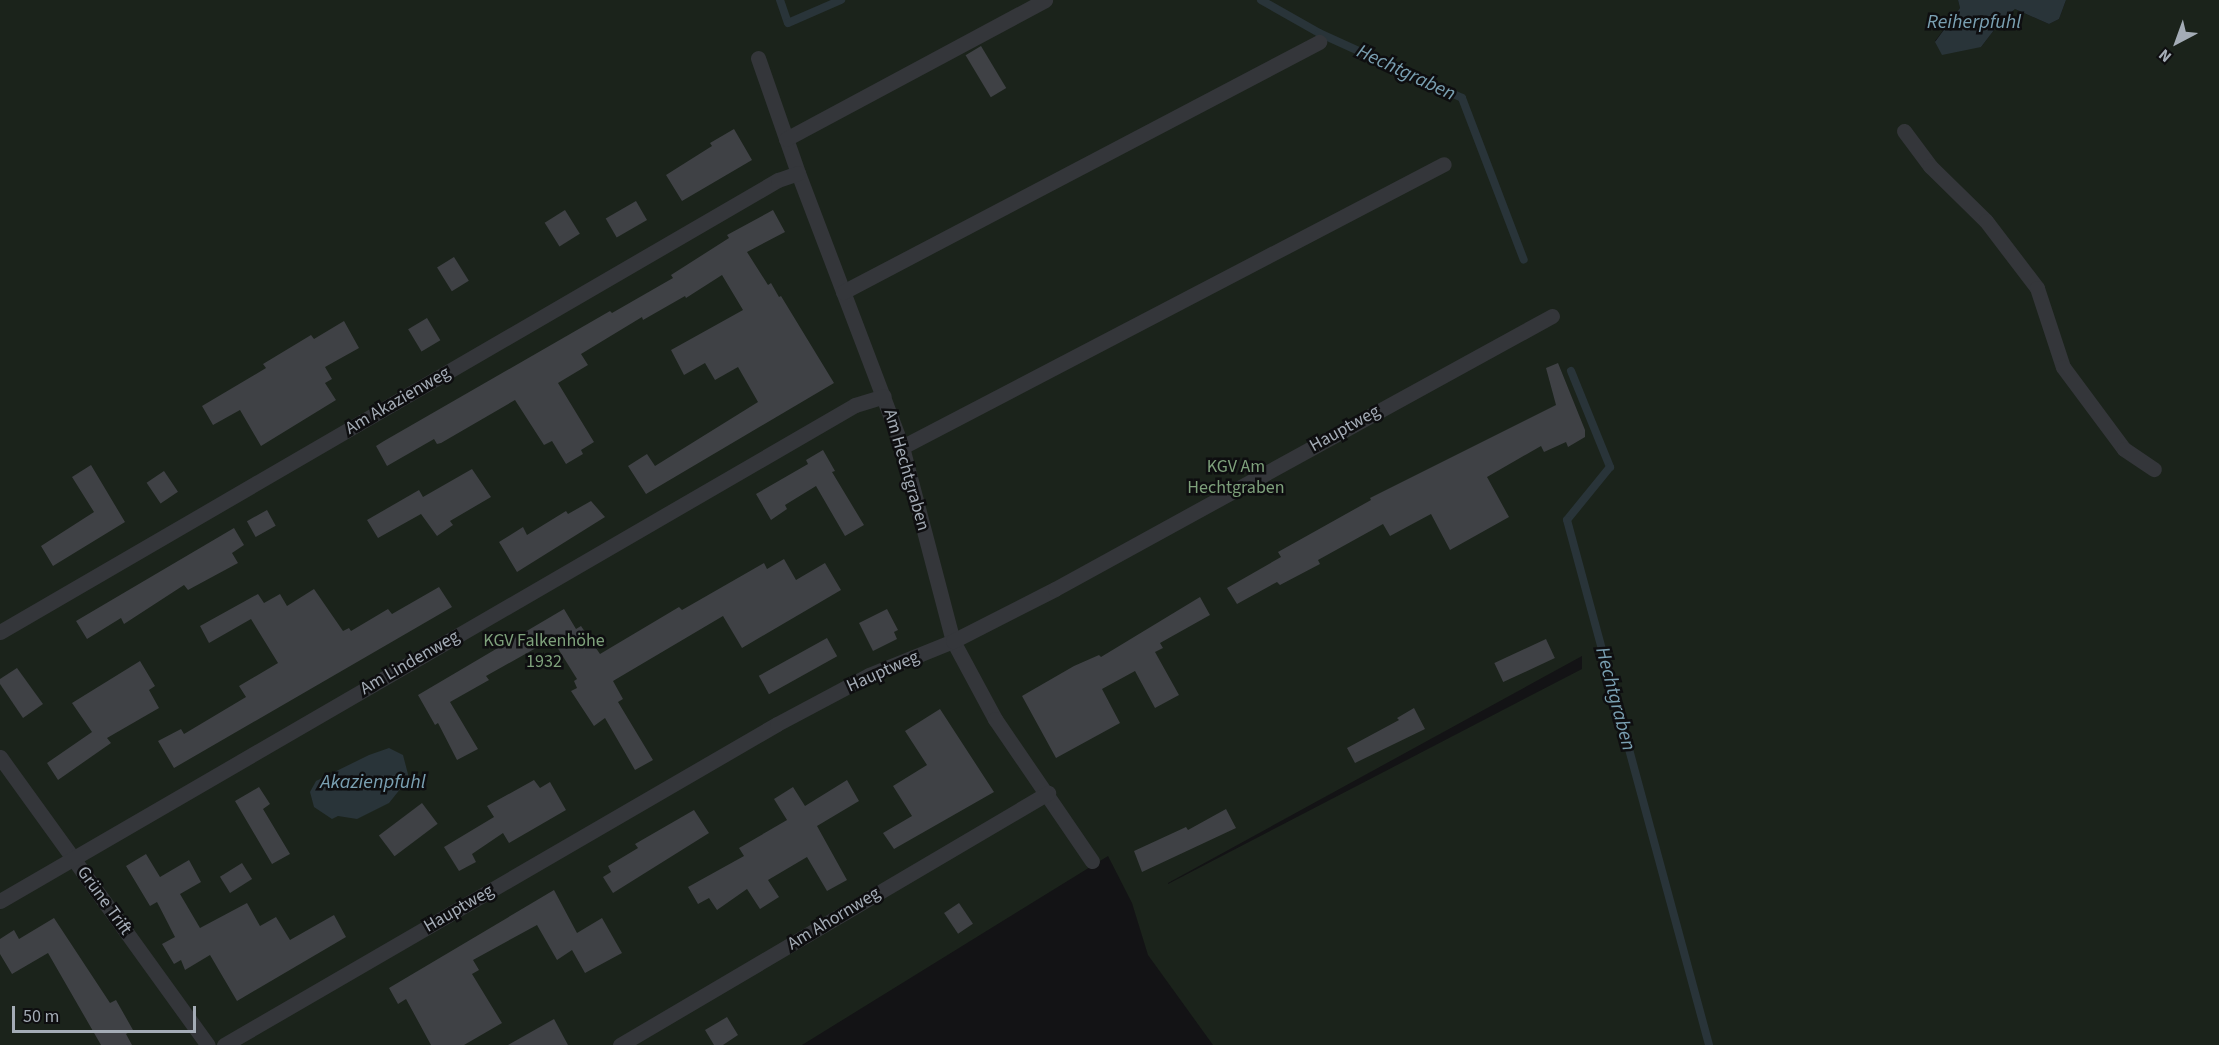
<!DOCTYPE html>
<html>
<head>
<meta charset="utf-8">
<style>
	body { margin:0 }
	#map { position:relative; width:2219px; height:1045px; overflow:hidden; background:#131315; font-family:"Source Sans 3",sans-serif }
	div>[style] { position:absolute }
	.green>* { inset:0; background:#1b231b }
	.water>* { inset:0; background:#293439 }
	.stream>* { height:8px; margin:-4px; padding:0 4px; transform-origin:4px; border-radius:4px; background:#293439 }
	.building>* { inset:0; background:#3f4145; transform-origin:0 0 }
	.lane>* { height:15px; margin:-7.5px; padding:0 7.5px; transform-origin:7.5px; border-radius:7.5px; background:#34363a }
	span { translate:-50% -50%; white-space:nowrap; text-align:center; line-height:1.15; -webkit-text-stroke:5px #0e0e10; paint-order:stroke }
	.street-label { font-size:18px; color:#a4acb6 }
	.park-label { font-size:18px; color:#7ea17b }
	.water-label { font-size:20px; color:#7aa0b2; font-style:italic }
	.north { position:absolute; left:2147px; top:12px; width:60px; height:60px; -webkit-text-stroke:4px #0e0e10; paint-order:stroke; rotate:221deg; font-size:16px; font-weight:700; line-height:24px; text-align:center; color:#a4acb6 }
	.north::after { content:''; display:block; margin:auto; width:21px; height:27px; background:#a4acb6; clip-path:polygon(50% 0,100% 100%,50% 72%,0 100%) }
	.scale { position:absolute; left:12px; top:1006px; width:184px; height:27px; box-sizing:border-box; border:3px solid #a4acb6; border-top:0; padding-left:8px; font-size:18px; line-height:21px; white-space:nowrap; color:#a4acb6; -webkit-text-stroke:4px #0e0e10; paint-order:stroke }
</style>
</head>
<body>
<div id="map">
	<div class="green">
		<div style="clip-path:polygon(evenodd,0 0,1958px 0,1960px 8px,1935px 41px,1981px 47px,2001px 21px,2015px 9px,2049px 24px,2059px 19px,2066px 0,2219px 0,2219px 1045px,1213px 1045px,1148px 955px,1132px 903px,1108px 856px,802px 1045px,0 1045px,0 0,1582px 656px,1582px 669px,1168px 884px,1168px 883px,1582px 656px)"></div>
	</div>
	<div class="water">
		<div style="clip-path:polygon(1958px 0,2066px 0,2059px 19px,2049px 24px,2015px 9px,2001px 21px,1981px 47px,1942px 55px,1935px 42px,1960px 8px)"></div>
		<div style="clip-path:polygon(389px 748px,403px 755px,409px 778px,389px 803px,357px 819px,338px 816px,332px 819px,314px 807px,310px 792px,316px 781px,369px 755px)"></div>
	</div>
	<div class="stream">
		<div style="left:780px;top:0;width:24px;rotate:71deg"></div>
		<div style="left:788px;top:23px;width:58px;rotate:-23.5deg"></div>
		<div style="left:1261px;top:0;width:67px;rotate:29.6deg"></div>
		<div style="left:1319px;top:33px;width:157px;rotate:24.4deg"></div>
		<div style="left:1462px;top:98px;width:173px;rotate:69.1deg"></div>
		<div style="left:1571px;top:371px;width:104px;rotate:67.9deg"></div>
		<div style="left:1610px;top:467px;width:68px;rotate:129.1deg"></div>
		<div style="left:1567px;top:520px;width:544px;rotate:74.86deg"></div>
	</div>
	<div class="building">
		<div style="left:981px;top:46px;width:49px;height:18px;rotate:59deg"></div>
		<div style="clip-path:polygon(734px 129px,752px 160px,682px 201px,666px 175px,712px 146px,710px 143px)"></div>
		<div style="left:636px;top:201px;width:22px;height:35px;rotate:60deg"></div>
		<div style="left:565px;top:210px;width:28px;height:24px;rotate:58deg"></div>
		<div style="clip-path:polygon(773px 210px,785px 232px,747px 252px,768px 285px,771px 283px,779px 297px,781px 296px,834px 383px,646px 494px,628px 466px,647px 454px,655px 466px,758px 402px,738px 367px,715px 380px,705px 363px,684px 375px,671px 350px,743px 310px,722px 275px,686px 298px,685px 296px,643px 320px,642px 317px,581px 354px,588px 365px,558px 383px,594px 442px,581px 450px,583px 454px,566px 464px,552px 441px,544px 445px,515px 400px,441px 443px,437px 444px,434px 439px,387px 466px,376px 446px,384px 441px,610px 311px,612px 313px,673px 278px,671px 275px,729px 238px,727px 235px)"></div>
		<div style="left:454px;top:257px;width:28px;height:20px;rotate:58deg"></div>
		<div style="left:427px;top:318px;width:26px;height:22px;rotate:59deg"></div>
		<div style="clip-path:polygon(344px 321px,359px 348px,325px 367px,332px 379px,325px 383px,336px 400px,261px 446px,240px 410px,213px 425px,202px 406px,266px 368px,263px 364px,311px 335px,314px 339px)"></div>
		<div style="clip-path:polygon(1558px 363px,1585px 430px,1585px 437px,1568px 447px,1566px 442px,1544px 452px,1541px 446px,1487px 477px,1509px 517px,1450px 550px,1431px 514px,1390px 536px,1383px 524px,1318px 560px,1320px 564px,1280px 585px,1277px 582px,1237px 604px,1227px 588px,1281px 557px,1278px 552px,1371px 500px,1370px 498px,1556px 405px,1546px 368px)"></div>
		<div style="clip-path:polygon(823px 450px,835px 471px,832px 472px,864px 525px,845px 536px,816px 486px,785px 505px,787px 509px,771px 520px,756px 494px,808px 464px,806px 460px)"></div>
		<div style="clip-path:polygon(91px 465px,125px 522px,53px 566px,41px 546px,94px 512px,72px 477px)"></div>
		<div style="clip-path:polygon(472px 469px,491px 497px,450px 521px,453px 525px,437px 536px,421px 514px,378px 538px,367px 520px,419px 490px,423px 497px)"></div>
		<div style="left:164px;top:471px;width:25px;height:21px;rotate:56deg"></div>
		<div style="clip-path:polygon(591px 501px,605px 517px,517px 572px,499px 542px,523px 527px,527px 535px,566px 511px,568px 514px)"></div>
		<div style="left:267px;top:510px;width:18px;height:23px;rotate:61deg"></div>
		<div style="clip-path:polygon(234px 528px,244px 545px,232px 553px,238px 563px,188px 590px,184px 585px,124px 624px,121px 618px,87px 639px,76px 621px)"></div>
		<div style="clip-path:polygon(784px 559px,796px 580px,825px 563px,841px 590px,742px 648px,723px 616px,613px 681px,623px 699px,618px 702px,653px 760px,635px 770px,605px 718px,594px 726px,571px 691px,577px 688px,574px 681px,577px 679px,552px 639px,486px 676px,489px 680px,450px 702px,478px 749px,457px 760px,438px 723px,435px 725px,418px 695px,564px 609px,576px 629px,581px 626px,600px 654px,679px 607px,682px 610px,764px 563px,767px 569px)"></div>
		<div style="clip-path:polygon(439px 587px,452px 607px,174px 768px,158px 741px,181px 729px,184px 734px,246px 697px,239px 686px,278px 663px,251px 619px,209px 643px,200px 626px,258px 594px,264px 603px,280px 594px,287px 606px,314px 589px,343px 631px,349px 628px,351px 631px,388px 609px,392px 614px)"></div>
		<div style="clip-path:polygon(1200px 597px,1210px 615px,1160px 643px,1163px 648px,1155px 652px,1179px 695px,1155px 708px,1135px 671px,1102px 689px,1120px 723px,1056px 758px,1022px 696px,1074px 666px,1099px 655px,1101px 657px)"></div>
		<div style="clip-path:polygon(887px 609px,898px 630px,894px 632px,897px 639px,873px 651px,859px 623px)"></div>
		<div style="left:827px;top:638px;width:21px;height:78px;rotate:61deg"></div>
		<div style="left:1546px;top:639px;width:21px;height:57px;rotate:65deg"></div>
		<div style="clip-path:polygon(140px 661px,155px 686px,149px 690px,159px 708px,107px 738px,111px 743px,58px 780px,47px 763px,92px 732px,72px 703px)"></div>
		<div style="clip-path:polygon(17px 668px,43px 704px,23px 718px,0 684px,0 679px)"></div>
		<div style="clip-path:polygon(1414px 708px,1425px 729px,1355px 763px,1347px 748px,1399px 720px,1397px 718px)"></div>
		<div style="clip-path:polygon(940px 709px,994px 792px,894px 849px,883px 833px,912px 816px,893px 786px,927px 765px,905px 731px)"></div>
		<div style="clip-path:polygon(534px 780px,540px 788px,550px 782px,566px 810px,509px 843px,503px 833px,472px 854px,476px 862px,459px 871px,444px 847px,494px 817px,487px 806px)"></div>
		<div style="clip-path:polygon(847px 780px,859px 801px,817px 826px,847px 880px,827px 891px,807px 857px,768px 880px,779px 897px,760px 909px,747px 889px,717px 910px,709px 898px,698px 904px,688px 887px,744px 856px,739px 848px,787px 820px,774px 799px,793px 787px,805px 806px)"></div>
		<div style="clip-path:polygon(259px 787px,270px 804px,263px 809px,290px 854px,272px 864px,235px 801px)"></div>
		<div style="left:422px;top:803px;width:26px;height:54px;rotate:53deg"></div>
		<div style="clip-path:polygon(1226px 809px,1236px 828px,1142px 872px,1134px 851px,1186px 827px,1188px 830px)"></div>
		<div style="clip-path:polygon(694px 810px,709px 833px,613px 893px,603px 877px,611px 872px,608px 866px,638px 848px,635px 844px)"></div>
		<div style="clip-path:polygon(146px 854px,160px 877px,189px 860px,201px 882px,180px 894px,200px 928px,247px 903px,260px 926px,276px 917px,290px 940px,334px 915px,346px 937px,237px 1001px,210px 955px,185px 970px,181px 960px,174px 964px,162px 944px,175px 937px,157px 902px,150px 906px,126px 866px)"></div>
		<div style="left:242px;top:863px;width:19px;height:26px;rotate:58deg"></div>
		<div style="clip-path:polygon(554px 890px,577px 933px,602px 918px,622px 953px,585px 973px,572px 950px,557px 960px,537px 925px,473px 960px,479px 970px,472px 974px,502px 1023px,464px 1045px,431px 1045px,406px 999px,398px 1004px,389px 988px)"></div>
		<div style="left:959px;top:903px;width:25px;height:18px;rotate:56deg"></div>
		<div style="clip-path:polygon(54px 918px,110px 1003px,116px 1000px,133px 1030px,126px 1034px,132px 1045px,101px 1045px,48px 953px,12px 974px,0 954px,0 939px,14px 930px,19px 939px)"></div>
		<div style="clip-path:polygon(727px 1017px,738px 1035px,723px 1045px,714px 1045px,705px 1030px)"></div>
		<div style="clip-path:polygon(554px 1019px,568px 1045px,508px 1045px)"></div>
	</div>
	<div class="lane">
		<div style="left:758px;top:58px;width:122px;rotate:70.8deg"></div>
		<div style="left:798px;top:173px;width:293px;rotate:69.2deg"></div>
		<div style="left:902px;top:447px;width:201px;rotate:75.3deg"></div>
		<div style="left:953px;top:641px;width:89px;rotate:61.7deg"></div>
		<div style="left:995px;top:719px;width:172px;rotate:55.7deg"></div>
		<div style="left:1904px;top:131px;width:44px;rotate:53.4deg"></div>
		<div style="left:1930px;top:166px;width:78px;rotate:44.5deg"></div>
		<div style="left:1986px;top:221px;width:84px;rotate:52.7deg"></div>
		<div style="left:2037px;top:288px;width:83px;rotate:71.8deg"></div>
		<div style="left:2063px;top:367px;width:102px;rotate:53.4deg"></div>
		<div style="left:2124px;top:449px;width:36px;rotate:34deg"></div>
		<div style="left:786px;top:139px;width:294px;rotate:-28.2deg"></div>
		<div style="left:843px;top:292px;width:538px;rotate:-27.71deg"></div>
		<div style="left:902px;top:447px;width:611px;rotate:-27.57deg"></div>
		<div style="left:0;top:632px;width:900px;rotate:-30.16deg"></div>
		<div style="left:778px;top:180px;width:21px;rotate:-19deg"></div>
		<div style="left:0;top:757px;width:355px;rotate:54.2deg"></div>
		<div style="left:0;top:901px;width:988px;rotate:-30.12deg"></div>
		<div style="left:855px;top:405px;width:30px;rotate:-17deg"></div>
		<div style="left:224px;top:1045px;width:639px;rotate:-30.13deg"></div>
		<div style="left:777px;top:724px;width:104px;rotate:-28deg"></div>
		<div style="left:869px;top:675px;width:91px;rotate:-22deg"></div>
		<div style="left:953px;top:641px;width:114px;rotate:-27deg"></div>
		<div style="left:1055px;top:589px;width:567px;rotate:-28.78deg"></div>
		<div style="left:620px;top:1045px;width:497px;rotate:-30.5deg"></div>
	</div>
	<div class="street-label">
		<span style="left:398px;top:401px;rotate:-30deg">Am Akazienweg</span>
		<span style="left:1345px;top:429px;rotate:-29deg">Hauptweg</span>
		<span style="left:906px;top:470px;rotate:74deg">Am Hechtgraben</span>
		<span style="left:410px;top:663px;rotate:-30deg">Am Lindenweg</span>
		<span style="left:883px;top:672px;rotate:-24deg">Hauptweg</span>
		<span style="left:104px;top:901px;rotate:54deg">Grüne Trift</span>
		<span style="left:459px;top:909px;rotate:-30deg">Hauptweg</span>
		<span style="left:834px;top:919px;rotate:-31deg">Am Ahornweg</span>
	</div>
	<div class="park-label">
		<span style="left:1236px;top:478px">KGV Am<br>Hechtgraben</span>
		<span style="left:544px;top:652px">KGV Falkenhöhe<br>1932</span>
	</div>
	<div class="water-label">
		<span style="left:1974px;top:22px">Reiherpfuhl</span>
		<span style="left:1406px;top:73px;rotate:25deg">Hechtgraben</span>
		<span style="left:1615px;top:699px;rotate:75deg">Hechtgraben</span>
		<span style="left:373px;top:782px">Akazienpfuhl</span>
	</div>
	<div class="north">N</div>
	<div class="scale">50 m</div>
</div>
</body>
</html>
